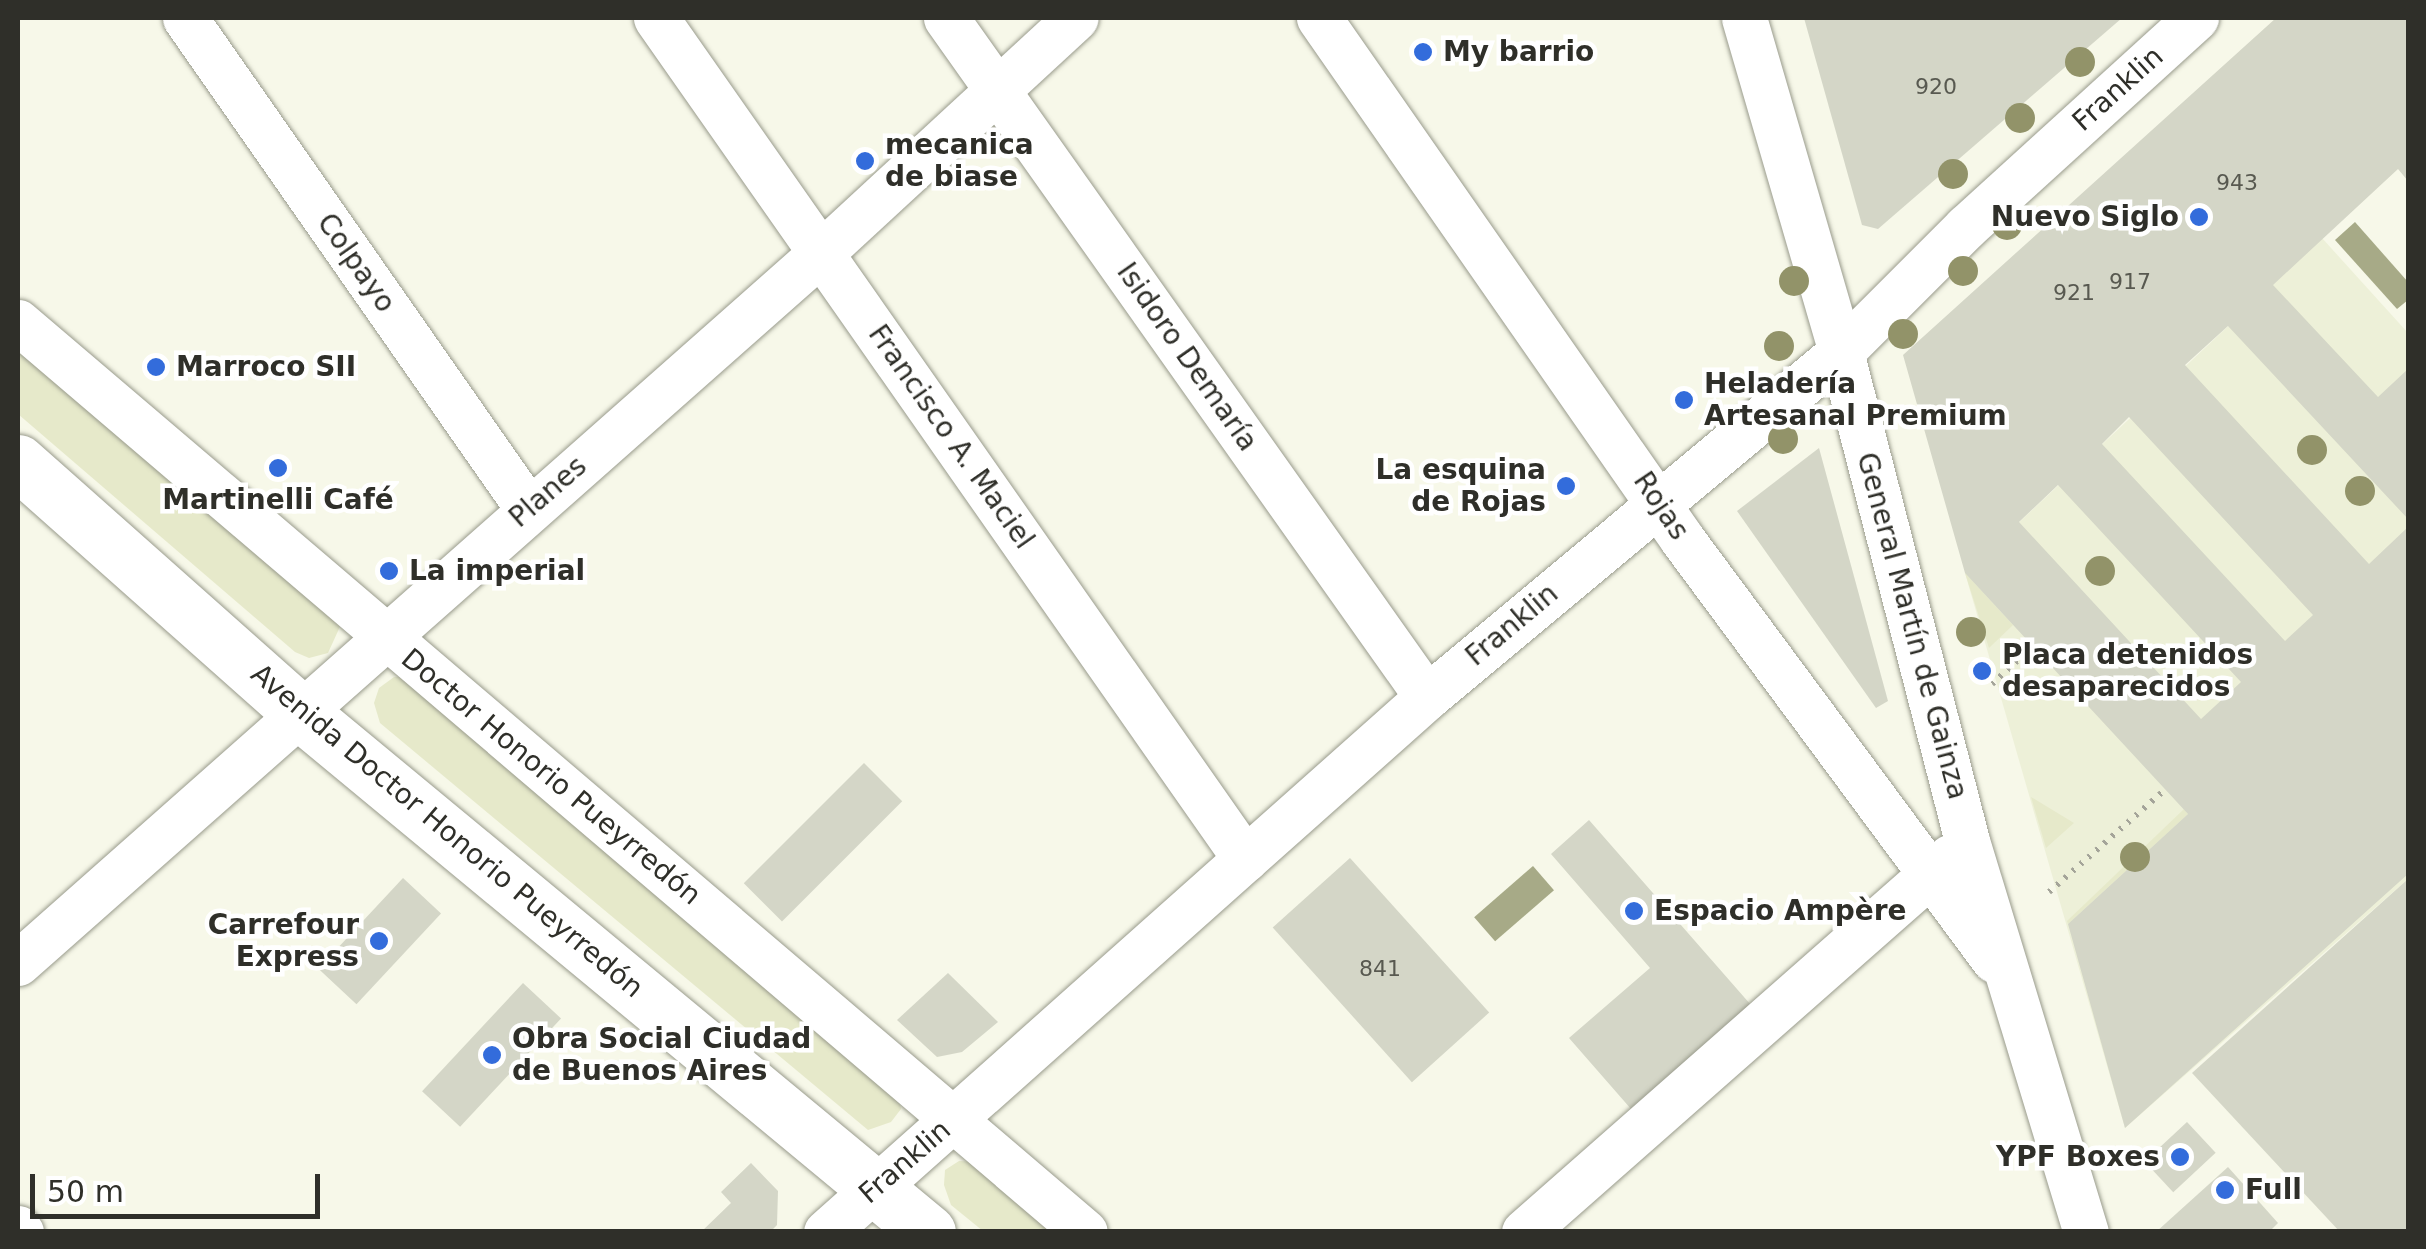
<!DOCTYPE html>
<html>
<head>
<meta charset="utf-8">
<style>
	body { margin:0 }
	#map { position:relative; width:2426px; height:1249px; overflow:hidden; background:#f7f8e9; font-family:"DejaVu Sans",sans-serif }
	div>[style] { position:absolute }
	.built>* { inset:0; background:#edf0d8 }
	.green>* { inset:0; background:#e6e9ca }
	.water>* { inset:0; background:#a7aa87; transform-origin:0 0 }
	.building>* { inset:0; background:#d4d6c7; transform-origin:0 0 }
	.path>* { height:6px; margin-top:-3px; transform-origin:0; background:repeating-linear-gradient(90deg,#a4a499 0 2.5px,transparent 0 10.5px) }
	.roads { filter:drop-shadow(0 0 2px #999b8c) drop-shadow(0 0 2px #999b8c) }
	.minor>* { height:45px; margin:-22.5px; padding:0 22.5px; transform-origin:22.5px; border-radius:22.5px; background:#fff }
	.major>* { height:55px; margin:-27.5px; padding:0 27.5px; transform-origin:27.5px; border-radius:27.5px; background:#fff }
	.trees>* { width:30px; height:30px; margin:-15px; border-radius:50%; background:#929369 }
	.dots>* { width:28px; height:28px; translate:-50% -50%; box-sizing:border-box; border:5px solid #fff; border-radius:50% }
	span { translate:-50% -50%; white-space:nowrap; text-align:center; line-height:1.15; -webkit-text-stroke:9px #fff; paint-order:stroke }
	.number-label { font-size:22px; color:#585950 }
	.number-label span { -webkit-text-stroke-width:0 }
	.poi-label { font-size:28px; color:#2f2f29; font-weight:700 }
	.left { translate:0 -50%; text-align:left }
	.right { translate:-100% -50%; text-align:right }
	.street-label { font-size:28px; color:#2f2f29 }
	.frame { position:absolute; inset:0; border:20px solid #2f2f29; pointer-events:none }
	.scale { position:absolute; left:30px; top:1174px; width:290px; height:45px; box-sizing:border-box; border:5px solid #2f2f29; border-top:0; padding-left:12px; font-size:30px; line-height:35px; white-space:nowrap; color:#2f2f29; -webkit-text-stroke:8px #fff; paint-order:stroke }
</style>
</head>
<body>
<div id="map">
	<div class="built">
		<div style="clip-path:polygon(2322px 238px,2408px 333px,2408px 879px,2125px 1128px,1965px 573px)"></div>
	</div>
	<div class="green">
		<div style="clip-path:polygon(18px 335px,343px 620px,328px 653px,309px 658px,295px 652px,18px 414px)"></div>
		<div style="clip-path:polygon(1965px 573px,2013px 625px,1989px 648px)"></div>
		<div style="clip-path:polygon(410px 676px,898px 1091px,901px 1109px,891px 1122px,868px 1130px,380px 723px,374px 703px,379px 688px,394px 677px)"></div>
		<div style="clip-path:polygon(2031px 797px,2074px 823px,2046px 848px)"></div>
		<div style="clip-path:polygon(2184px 809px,2188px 814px,2068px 924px,2067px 921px)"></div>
		<div style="clip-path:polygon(959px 1161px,977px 1162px,1058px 1231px,983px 1231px,951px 1205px,944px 1185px,945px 1170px)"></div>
	</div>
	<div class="water">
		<div style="clip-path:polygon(2355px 222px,2408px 282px,2408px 300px,2397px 309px,2335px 240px)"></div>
		<div style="left:1533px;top:866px;width:32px;height:78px;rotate:49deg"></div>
	</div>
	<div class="building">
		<div style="clip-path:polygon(1804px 18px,2122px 18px,1878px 229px,1862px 225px)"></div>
		<div style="clip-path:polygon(evenodd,2276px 18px,2408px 18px,2408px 181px,2398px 169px,2273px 285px,2378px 397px,2408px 369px,2408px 519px,2228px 326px,2185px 365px,2369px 564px,2408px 527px,2408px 874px,2125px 1128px,2068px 924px,2188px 814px,1965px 573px,1903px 355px,2276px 18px,2129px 417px,2313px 615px,2285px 641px,2102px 444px,2129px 417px,2276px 18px,2058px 485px,2241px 682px,2201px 719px,2019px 522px,2058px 485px)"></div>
		<div style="clip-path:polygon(1819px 448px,1888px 701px,1876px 708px,1737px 511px)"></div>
		<div style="left:864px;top:763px;width:54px;height:170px;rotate:45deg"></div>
		<div style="clip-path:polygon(1589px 820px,1751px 1005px,1631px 1109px,1569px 1038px,1650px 968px,1551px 854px)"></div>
		<div style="left:1350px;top:858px;width:208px;height:104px;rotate:48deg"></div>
		<div style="left:403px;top:878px;width:52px;height:124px;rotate:43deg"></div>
		<div style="clip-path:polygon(2408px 879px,2408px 1232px,2340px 1232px,2192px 1073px)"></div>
		<div style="clip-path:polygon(948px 973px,998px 1022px,962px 1052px,937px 1057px,897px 1020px)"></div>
		<div style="left:523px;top:983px;width:52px;height:148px;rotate:43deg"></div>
		<div style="left:2187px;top:1122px;width:42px;height:58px;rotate:47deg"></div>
		<div style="clip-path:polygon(751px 1163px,778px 1191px,777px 1225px,770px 1232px,701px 1232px,731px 1203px,721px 1192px)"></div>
		<div style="clip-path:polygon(2228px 1167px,2278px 1223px,2269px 1232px,2156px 1232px)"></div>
	</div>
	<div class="path">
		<div style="left:1992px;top:684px;width:56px;rotate:-42.8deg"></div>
		<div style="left:2049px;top:892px;width:156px;rotate:-41.4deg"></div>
	</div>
	<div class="roads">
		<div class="minor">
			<div style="left:185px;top:18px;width:599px;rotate:55.06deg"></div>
			<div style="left:656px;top:18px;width:1027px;rotate:54.99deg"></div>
			<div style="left:946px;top:18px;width:832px;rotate:54.69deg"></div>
			<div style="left:1319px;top:18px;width:635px;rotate:55.13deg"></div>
			<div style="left:1682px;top:539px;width:524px;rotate:53.46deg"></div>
			<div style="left:1744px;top:18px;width:348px;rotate:73.8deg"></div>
			<div style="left:1841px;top:352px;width:505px;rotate:75.55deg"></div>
			<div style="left:1967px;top:841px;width:409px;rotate:73.1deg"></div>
			<div style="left:18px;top:322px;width:1402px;rotate:40.46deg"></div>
			<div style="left:18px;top:963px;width:1073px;rotate:-41.49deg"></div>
			<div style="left:822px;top:252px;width:345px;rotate:-42.7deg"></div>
			<div style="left:18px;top:1228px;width:5px;rotate:53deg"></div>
			<div style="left:826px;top:1232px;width:805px;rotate:-41.67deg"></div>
			<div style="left:1427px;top:697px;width:539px;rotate:-39.81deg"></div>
			<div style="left:1841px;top:352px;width:177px;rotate:-45deg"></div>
			<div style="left:1966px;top:227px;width:311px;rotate:-42.3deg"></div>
			<div style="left:1524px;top:1232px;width:568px;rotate:-41.36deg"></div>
		</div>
		<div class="major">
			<div style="left:18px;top:462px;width:378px;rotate:41.6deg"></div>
			<div style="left:301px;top:713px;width:814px;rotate:39.62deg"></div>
		</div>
	</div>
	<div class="trees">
		<div style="left:2080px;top:62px"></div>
		<div style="left:2020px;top:118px"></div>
		<div style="left:1953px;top:174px"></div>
		<div style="left:2007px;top:225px"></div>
		<div style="left:1963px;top:271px"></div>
		<div style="left:1794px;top:281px"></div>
		<div style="left:1903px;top:334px"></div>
		<div style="left:1779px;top:346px"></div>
		<div style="left:1783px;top:439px"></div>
		<div style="left:2312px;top:450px"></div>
		<div style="left:2360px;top:491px"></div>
		<div style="left:2100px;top:571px"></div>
		<div style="left:1971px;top:632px"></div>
		<div style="left:2135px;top:857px"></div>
	</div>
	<div class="dots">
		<div style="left:1423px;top:52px;background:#336cdb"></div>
		<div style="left:865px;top:161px;background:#336cdb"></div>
		<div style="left:2199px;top:217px;background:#336cdb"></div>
		<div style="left:156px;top:367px;background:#336cdb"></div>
		<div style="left:1684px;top:400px;background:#336cdb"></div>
		<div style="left:278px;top:468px;background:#336cdb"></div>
		<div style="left:1566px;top:486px;background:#336cdb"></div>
		<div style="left:389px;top:571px;background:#336cdb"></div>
		<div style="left:1982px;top:671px;background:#336cdb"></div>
		<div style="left:1634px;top:911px;background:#336cdb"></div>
		<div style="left:379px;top:941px;background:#336cdb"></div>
		<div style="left:492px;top:1055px;background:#336cdb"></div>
		<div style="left:2180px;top:1157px;background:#336cdb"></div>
		<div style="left:2225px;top:1190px;background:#336cdb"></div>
	</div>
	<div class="number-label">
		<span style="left:1936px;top:87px">920</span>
		<span style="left:2237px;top:183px">943</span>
		<span style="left:2130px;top:282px">917</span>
		<span style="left:2074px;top:293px">921</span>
		<span style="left:1380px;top:969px">841</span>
	</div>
	<div class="poi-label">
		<span class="left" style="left:1443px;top:52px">My barrio</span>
		<span class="left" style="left:885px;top:161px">mecanica<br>de biase</span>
		<span class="right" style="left:2179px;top:217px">Nuevo Siglo</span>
		<span class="left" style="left:176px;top:367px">Marroco SII</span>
		<span class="left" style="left:1704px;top:400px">Heladería<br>Artesanal Premium</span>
		<span class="right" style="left:1546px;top:486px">La esquina<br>de Rojas</span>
		<span style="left:278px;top:500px">Martinelli Café</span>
		<span class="left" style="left:409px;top:571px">La imperial</span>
		<span class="left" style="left:2002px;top:671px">Placa detenidos<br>desaparecidos</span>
		<span class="left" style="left:1654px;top:911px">Espacio Ampère</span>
		<span class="right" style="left:359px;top:941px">Carrefour<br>Express</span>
		<span class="left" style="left:512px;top:1055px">Obra Social Ciudad<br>de Buenos Aires</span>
		<span class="right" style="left:2160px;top:1157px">YPF Boxes</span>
		<span class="left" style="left:2245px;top:1190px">Full</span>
	</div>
	<div class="street-label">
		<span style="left:2118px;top:89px;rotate:-42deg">Franklin</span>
		<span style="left:356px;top:263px;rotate:55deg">Colpayo</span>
		<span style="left:1187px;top:357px;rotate:55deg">Isidoro Demaría</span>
		<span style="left:951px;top:437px;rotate:55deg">Francisco A. Maciel</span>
		<span style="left:548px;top:492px;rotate:-41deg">Planes</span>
		<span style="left:1661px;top:506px;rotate:56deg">Rojas</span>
		<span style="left:1512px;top:625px;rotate:-40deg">Franklin</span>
		<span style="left:1912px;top:626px;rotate:75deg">General Martín de Gainza</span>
		<span style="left:551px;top:777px;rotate:40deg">Doctor Honorio Pueyrredón</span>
		<span style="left:447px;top:831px;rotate:40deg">Avenida Doctor Honorio Pueyrredón</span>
		<span style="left:905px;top:1162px;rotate:-41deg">Franklin</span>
	</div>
	<div class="frame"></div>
	<div class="scale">50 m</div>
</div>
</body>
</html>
